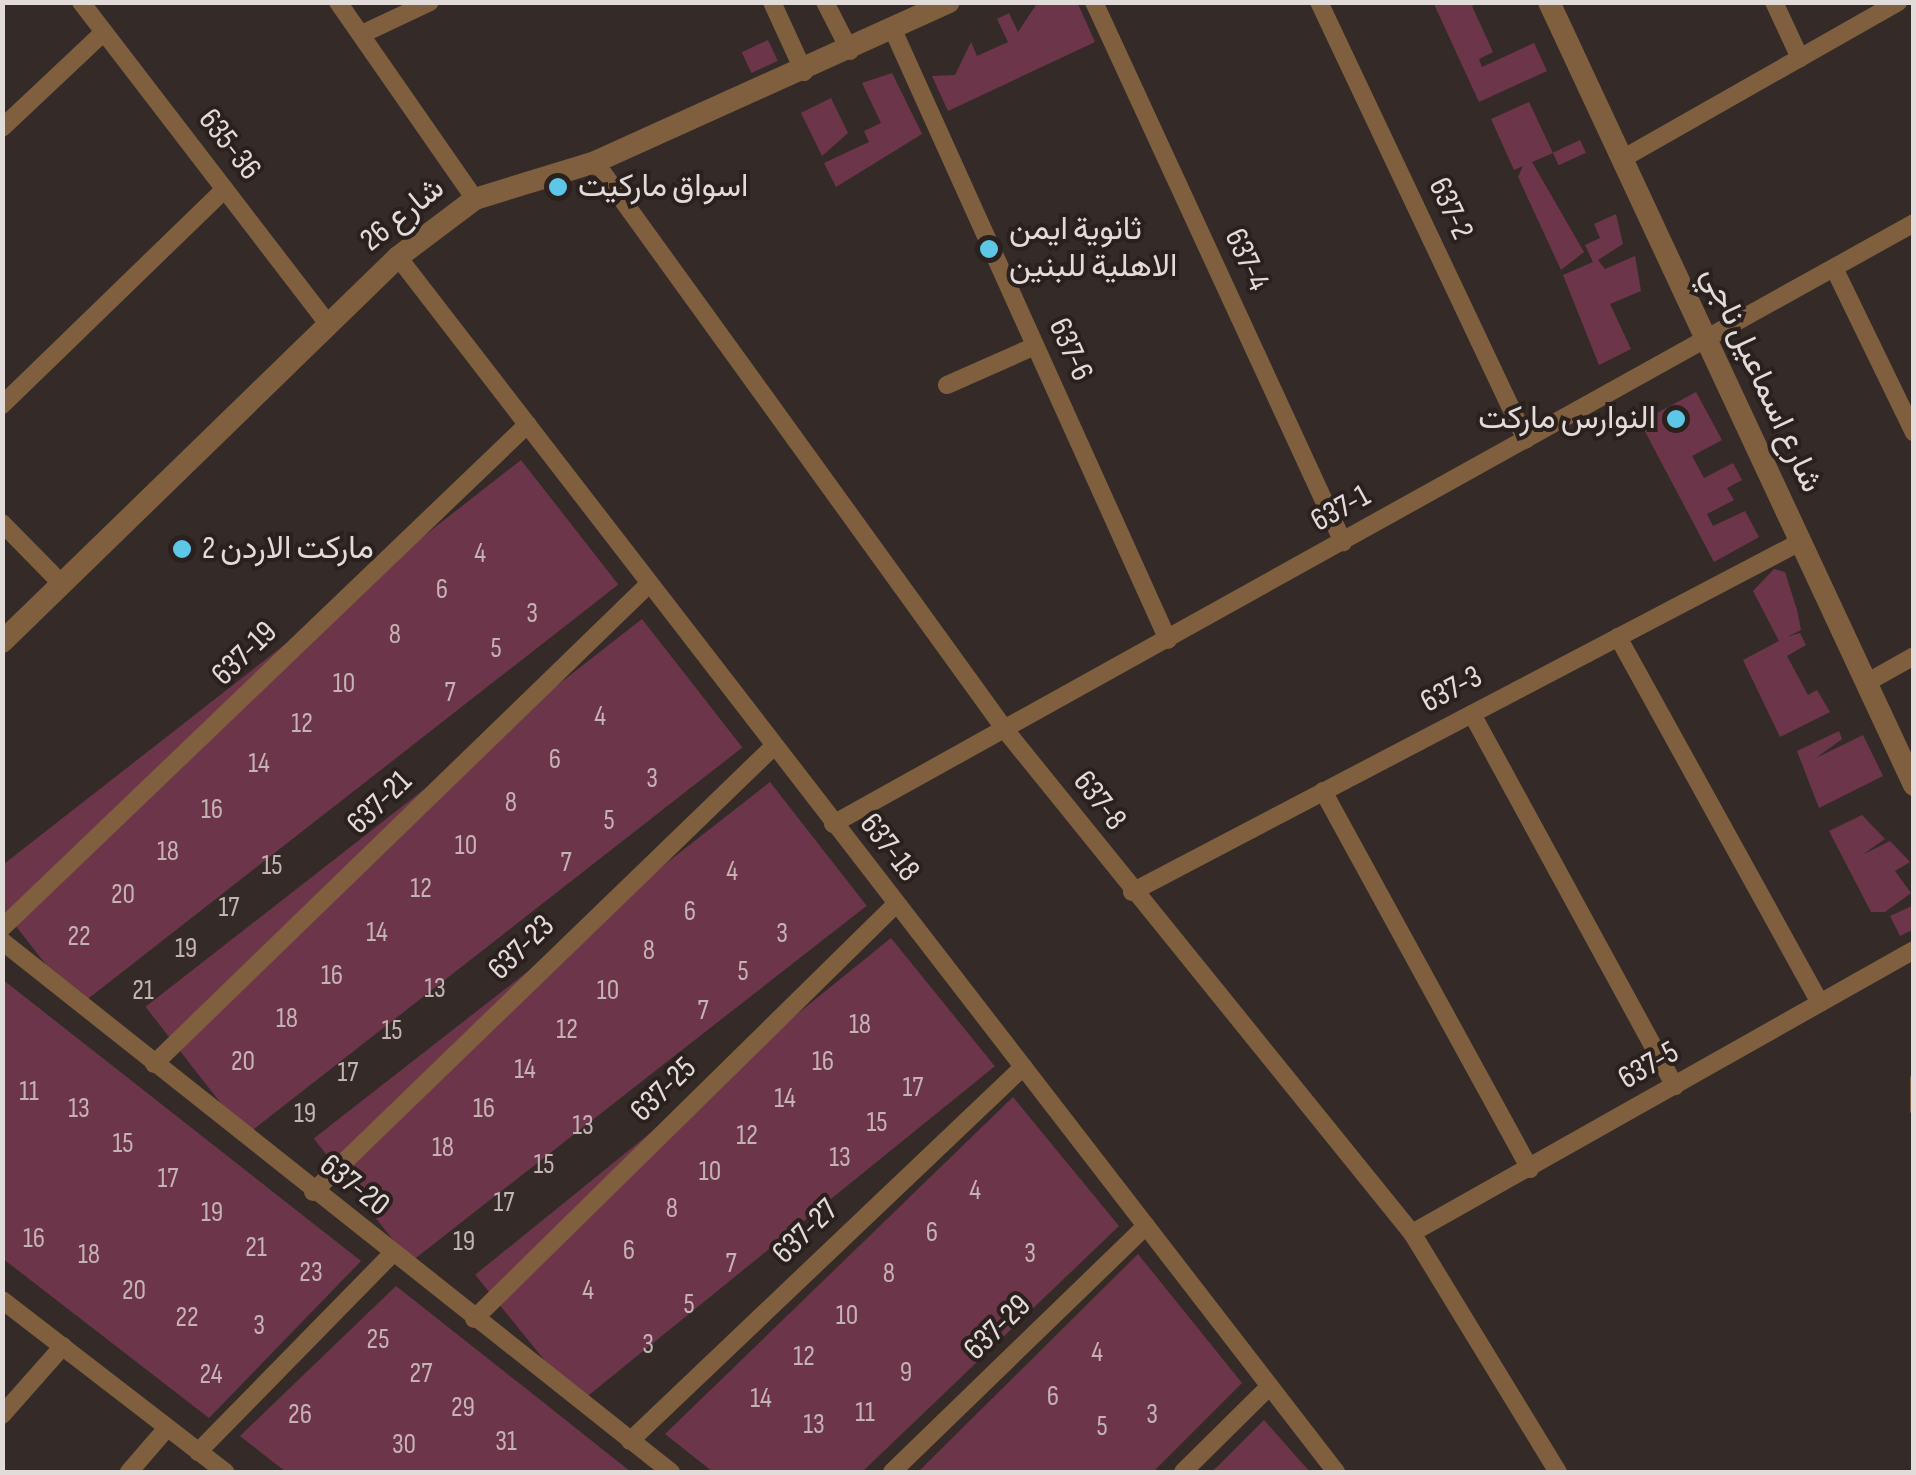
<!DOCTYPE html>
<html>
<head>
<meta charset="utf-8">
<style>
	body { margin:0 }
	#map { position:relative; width:1916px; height:1475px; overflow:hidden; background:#342b29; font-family:"Sofia Sans Condensed",Vazirmatn,sans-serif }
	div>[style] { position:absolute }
	.building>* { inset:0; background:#6d354a; transform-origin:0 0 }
	.service>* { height:9px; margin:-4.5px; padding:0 4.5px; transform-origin:4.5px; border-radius:4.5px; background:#805f3e }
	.minor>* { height:18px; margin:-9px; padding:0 9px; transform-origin:9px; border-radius:9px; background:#805f3e }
	.tertiary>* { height:22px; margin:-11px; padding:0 11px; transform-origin:11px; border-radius:11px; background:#805f3e }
	.dots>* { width:28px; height:28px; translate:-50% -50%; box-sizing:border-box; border:5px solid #2a211f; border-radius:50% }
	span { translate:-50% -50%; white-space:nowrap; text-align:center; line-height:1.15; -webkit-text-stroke:8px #2a211f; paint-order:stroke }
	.number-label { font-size:28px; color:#c4b2b5 }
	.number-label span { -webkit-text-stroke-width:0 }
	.street-label { font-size:32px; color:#e1dbd9 }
	.poi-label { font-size:32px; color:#e1dbd9 }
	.left { translate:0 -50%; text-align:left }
	.right { translate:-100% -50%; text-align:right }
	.frame { position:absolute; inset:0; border:5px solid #e1dbd9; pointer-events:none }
</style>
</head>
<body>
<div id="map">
	<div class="building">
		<div style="clip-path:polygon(1038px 2px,1077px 2px,1095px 42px,948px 111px,932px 76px,955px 75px,971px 42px,977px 56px,1008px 42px,997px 19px,1009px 13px,1018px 32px)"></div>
		<div style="clip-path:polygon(1433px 2px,1481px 2px,1472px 6px,1493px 52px,1479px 59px,1482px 67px,1534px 43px,1547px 71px,1479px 102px)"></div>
		<div style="left:768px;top:40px;width:23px;height:29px;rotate:65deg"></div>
		<div style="clip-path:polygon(892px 73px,922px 134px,836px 187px,824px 163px,869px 142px,864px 131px,881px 123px,862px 83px)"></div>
		<div style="clip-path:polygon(831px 98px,848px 133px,822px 156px,801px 113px)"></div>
		<div style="clip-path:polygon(1529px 102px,1553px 153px,1532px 162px,1584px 252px,1561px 270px,1518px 177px,1523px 166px,1514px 170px,1491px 119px)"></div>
		<div style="left:1580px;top:140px;width:14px;height:30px;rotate:65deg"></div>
		<div style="clip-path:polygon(1616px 214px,1623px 244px,1598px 260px,1605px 269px,1635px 256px,1641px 291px,1610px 304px,1631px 349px,1599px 365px,1563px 275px,1593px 262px,1585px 245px,1600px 238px,1594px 224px)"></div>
		<div style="clip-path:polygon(1696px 392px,1722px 440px,1692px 456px,1704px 478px,1733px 463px,1742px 480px,1727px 488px,1734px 500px,1707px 514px,1713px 526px,1745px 511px,1759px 537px,1714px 562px,1640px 422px)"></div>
		<div style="left:521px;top:460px;width:158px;height:685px;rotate:52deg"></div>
		<div style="clip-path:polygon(1774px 569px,1785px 572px,1797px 610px,1801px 630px,1787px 637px,1800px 633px,1806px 645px,1787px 656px,1808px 695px,1817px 690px,1830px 712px,1780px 737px,1743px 660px,1779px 641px,1753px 591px)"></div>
		<div style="left:642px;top:619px;width:163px;height:630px;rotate:52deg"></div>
		<div style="clip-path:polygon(1839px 731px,1842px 739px,1816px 758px,1863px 735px,1883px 776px,1819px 808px,1797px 751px)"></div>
		<div style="left:770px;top:782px;width:157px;height:579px;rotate:52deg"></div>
		<div style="clip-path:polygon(1862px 815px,1885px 839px,1862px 855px,1890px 841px,1910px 862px,1895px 871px,1911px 893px,1885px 912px,1871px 912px,1829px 831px)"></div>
		<div style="clip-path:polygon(1914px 905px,1914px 929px,1900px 936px,1890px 916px)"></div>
		<div style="left:891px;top:938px;width:165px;height:535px;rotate:51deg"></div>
		<div style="clip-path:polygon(2px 979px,361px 1261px,209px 1418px,2px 1258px)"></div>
		<div style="clip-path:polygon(1013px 1097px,1119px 1226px,862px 1472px,713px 1472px,665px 1434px)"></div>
		<div style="clip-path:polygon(1138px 1254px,1242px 1383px,1153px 1472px,918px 1472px)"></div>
		<div style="clip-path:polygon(396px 1286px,524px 1387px,631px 1472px,286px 1472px,240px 1436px)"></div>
		<div style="clip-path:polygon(1264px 1420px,1310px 1472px,1211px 1472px,1218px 1466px)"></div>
	</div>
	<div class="service">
		<div style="left:1914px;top:1078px;width:32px;rotate:90deg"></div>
	</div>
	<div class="minor">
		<div style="left:81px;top:2px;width:406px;rotate:52.5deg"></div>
		<div style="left:338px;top:2px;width:240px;rotate:55.2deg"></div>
		<div style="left:772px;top:2px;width:77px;rotate:65.4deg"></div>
		<div style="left:825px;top:2px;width:55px;rotate:63deg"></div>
		<div style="left:1094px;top:2px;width:595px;rotate:65.25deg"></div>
		<div style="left:1319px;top:2px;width:484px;rotate:64.7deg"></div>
		<div style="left:1774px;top:2px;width:62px;rotate:65.1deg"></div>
		<div style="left:893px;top:30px;width:669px;rotate:65.73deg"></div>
		<div style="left:362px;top:34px;width:75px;rotate:-25.2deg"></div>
		<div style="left:2px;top:128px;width:140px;rotate:-43.3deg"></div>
		<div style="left:1622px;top:159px;width:318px;rotate:-29.6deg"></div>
		<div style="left:595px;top:162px;width:702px;rotate:54.16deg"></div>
		<div style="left:1006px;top:731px;width:646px;rotate:51.04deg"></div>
		<div style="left:1412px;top:1233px;width:280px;rotate:58.6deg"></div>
		<div style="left:398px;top:257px;width:1535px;rotate:52.33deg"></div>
		<div style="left:1834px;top:268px;width:183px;rotate:64.1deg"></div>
		<div style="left:947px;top:385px;width:96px;rotate:-23.9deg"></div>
		<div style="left:2px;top:405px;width:310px;rotate:-44.1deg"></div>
		<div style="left:2px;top:523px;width:86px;rotate:45.5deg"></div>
		<div style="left:1618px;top:637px;width:418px;rotate:61.1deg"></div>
		<div style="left:1866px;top:683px;width:55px;rotate:-29.4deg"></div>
		<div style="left:1472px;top:714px;width:424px;rotate:61.4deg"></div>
		<div style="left:1323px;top:791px;width:431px;rotate:61.3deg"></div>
		<div style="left:833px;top:824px;width:1237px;rotate:-29.07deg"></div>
		<div style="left:1132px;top:892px;width:754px;rotate:-27.65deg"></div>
		<div style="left:2px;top:928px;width:728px;rotate:-43.78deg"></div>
		<div style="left:2px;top:941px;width:854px;rotate:38.44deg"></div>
		<div style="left:154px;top:1064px;width:688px;rotate:-44.12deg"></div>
		<div style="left:313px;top:1192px;width:640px;rotate:-44.05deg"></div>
		<div style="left:1412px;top:1233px;width:576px;rotate:-29.41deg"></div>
		<div style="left:2px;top:1300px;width:282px;rotate:37.6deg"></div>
		<div style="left:474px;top:1319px;width:590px;rotate:-44.52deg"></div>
		<div style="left:2px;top:1415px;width:92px;rotate:-48.5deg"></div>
		<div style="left:630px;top:1441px;width:543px;rotate:-43.58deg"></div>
		<div style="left:198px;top:1452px;width:277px;rotate:-45.6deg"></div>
		<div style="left:129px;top:1472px;width:58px;rotate:-49.2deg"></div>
		<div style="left:892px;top:1472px;width:354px;rotate:-44.1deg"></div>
		<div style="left:1183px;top:1472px;width:122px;rotate:-44.7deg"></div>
	</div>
	<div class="tertiary">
		<div style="left:1549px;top:2px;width:864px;rotate:65.01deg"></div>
		<div style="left:2px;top:642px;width:552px;rotate:-44.19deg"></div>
		<div style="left:398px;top:257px;width:96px;rotate:-37deg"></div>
		<div style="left:475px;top:199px;width:126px;rotate:-17.1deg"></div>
		<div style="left:595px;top:162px;width:388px;rotate:-24.3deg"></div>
	</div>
	<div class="dots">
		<div style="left:558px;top:187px;background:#5dc7e8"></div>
		<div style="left:989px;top:249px;background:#5dc7e8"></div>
		<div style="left:1676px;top:419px;background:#5dc7e8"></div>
		<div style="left:182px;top:549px;background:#5dc7e8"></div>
	</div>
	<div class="number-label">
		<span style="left:480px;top:554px">4</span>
		<span style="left:442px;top:590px">6</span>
		<span style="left:532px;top:614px">3</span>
		<span style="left:395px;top:635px">8</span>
		<span style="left:496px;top:649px">5</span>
		<span style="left:344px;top:684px">10</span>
		<span style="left:450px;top:693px">7</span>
		<span style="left:600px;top:717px">4</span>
		<span style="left:302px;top:724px">12</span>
		<span style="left:555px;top:760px">6</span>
		<span style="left:259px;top:764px">14</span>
		<span style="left:652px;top:779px">3</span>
		<span style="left:511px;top:803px">8</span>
		<span style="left:212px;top:810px">16</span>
		<span style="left:609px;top:821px">5</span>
		<span style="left:466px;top:846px">10</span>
		<span style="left:168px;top:852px">18</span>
		<span style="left:566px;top:863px">7</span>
		<span style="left:272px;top:866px">15</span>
		<span style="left:732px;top:872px">4</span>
		<span style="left:421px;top:889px">12</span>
		<span style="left:123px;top:895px">20</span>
		<span style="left:229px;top:908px">17</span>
		<span style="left:690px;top:912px">6</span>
		<span style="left:377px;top:933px">14</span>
		<span style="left:782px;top:934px">3</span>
		<span style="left:79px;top:937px">22</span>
		<span style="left:186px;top:949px">19</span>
		<span style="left:649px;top:951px">8</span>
		<span style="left:743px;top:972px">5</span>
		<span style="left:332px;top:976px">16</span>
		<span style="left:435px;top:989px">13</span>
		<span style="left:143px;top:991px">21</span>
		<span style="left:608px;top:991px">10</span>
		<span style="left:703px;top:1011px">7</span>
		<span style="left:287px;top:1019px">18</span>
		<span style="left:860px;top:1025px">18</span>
		<span style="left:567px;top:1030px">12</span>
		<span style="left:392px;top:1031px">15</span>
		<span style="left:243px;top:1062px">20</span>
		<span style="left:823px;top:1062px">16</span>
		<span style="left:525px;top:1070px">14</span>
		<span style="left:348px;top:1073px">17</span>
		<span style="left:913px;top:1088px">17</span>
		<span style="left:29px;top:1092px">11</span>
		<span style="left:785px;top:1099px">14</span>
		<span style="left:79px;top:1109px">13</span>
		<span style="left:484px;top:1109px">16</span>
		<span style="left:305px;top:1114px">19</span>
		<span style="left:877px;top:1123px">15</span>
		<span style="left:583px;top:1126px">13</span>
		<span style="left:747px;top:1136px">12</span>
		<span style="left:123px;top:1144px">15</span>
		<span style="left:443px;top:1148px">18</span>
		<span style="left:840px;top:1158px">13</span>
		<span style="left:544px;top:1165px">15</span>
		<span style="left:710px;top:1172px">10</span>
		<span style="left:168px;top:1179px">17</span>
		<span style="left:975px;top:1191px">4</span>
		<span style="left:504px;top:1203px">17</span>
		<span style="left:672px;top:1209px">8</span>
		<span style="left:212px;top:1213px">19</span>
		<span style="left:932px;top:1233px">6</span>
		<span style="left:34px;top:1239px">16</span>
		<span style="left:464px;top:1242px">19</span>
		<span style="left:256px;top:1248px">21</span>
		<span style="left:629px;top:1251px">6</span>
		<span style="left:1030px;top:1254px">3</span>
		<span style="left:89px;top:1255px">18</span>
		<span style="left:731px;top:1264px">7</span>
		<span style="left:311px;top:1273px">23</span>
		<span style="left:889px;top:1274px">8</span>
		<span style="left:134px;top:1291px">20</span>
		<span style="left:588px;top:1291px">4</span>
		<span style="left:689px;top:1305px">5</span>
		<span style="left:847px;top:1316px">10</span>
		<span style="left:187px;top:1318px">22</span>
		<span style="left:259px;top:1326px">3</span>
		<span style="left:378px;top:1340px">25</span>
		<span style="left:648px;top:1345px">3</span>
		<span style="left:1097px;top:1353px">4</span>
		<span style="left:804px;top:1357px">12</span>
		<span style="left:906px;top:1373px">9</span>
		<span style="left:421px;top:1374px">27</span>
		<span style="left:211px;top:1375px">24</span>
		<span style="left:1053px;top:1397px">6</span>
		<span style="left:761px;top:1399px">14</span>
		<span style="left:463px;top:1408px">29</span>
		<span style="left:865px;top:1413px">11</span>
		<span style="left:300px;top:1415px">26</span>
		<span style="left:1152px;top:1415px">3</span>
		<span style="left:814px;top:1425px">13</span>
		<span style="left:1102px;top:1427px">5</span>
		<span style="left:506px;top:1442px">31</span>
		<span style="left:404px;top:1445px">30</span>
	</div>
	<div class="street-label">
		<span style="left:229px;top:145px;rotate:52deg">635-36</span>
		<span style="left:1450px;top:209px;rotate:65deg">637-2</span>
		<span style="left:403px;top:215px;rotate:-39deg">شارع 26</span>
		<span style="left:1246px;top:260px;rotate:65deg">637-4</span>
		<span style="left:1070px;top:350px;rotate:66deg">637-6</span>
		<span style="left:1761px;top:380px;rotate:65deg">شارع اسماعيل ناجي</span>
		<span style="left:1341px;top:509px;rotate:-29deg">637-1</span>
		<span style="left:245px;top:654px;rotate:-44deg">637-19</span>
		<span style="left:1452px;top:690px;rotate:-28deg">637-3</span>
		<span style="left:1099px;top:801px;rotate:52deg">637-8</span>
		<span style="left:380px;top:803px;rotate:-44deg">637-21</span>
		<span style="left:889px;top:848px;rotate:52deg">637-18</span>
		<span style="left:522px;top:948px;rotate:-44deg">637-23</span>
		<span style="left:1649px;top:1066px;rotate:-30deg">637-5</span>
		<span style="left:664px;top:1090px;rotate:-44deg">637-25</span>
		<span style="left:354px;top:1186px;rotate:38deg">637-20</span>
		<span style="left:806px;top:1232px;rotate:-44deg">637-27</span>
		<span style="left:998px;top:1328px;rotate:-44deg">637-29</span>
	</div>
	<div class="poi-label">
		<span class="left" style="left:578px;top:187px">اسواق ماركيت</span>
		<span class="left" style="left:1009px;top:249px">ثانوية ايمن<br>الاهلية للبنين</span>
		<span class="right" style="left:1656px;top:419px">النوارس ماركت</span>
		<span class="left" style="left:202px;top:549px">ماركت الاردن 2</span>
	</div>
	<div class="frame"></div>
</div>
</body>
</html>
